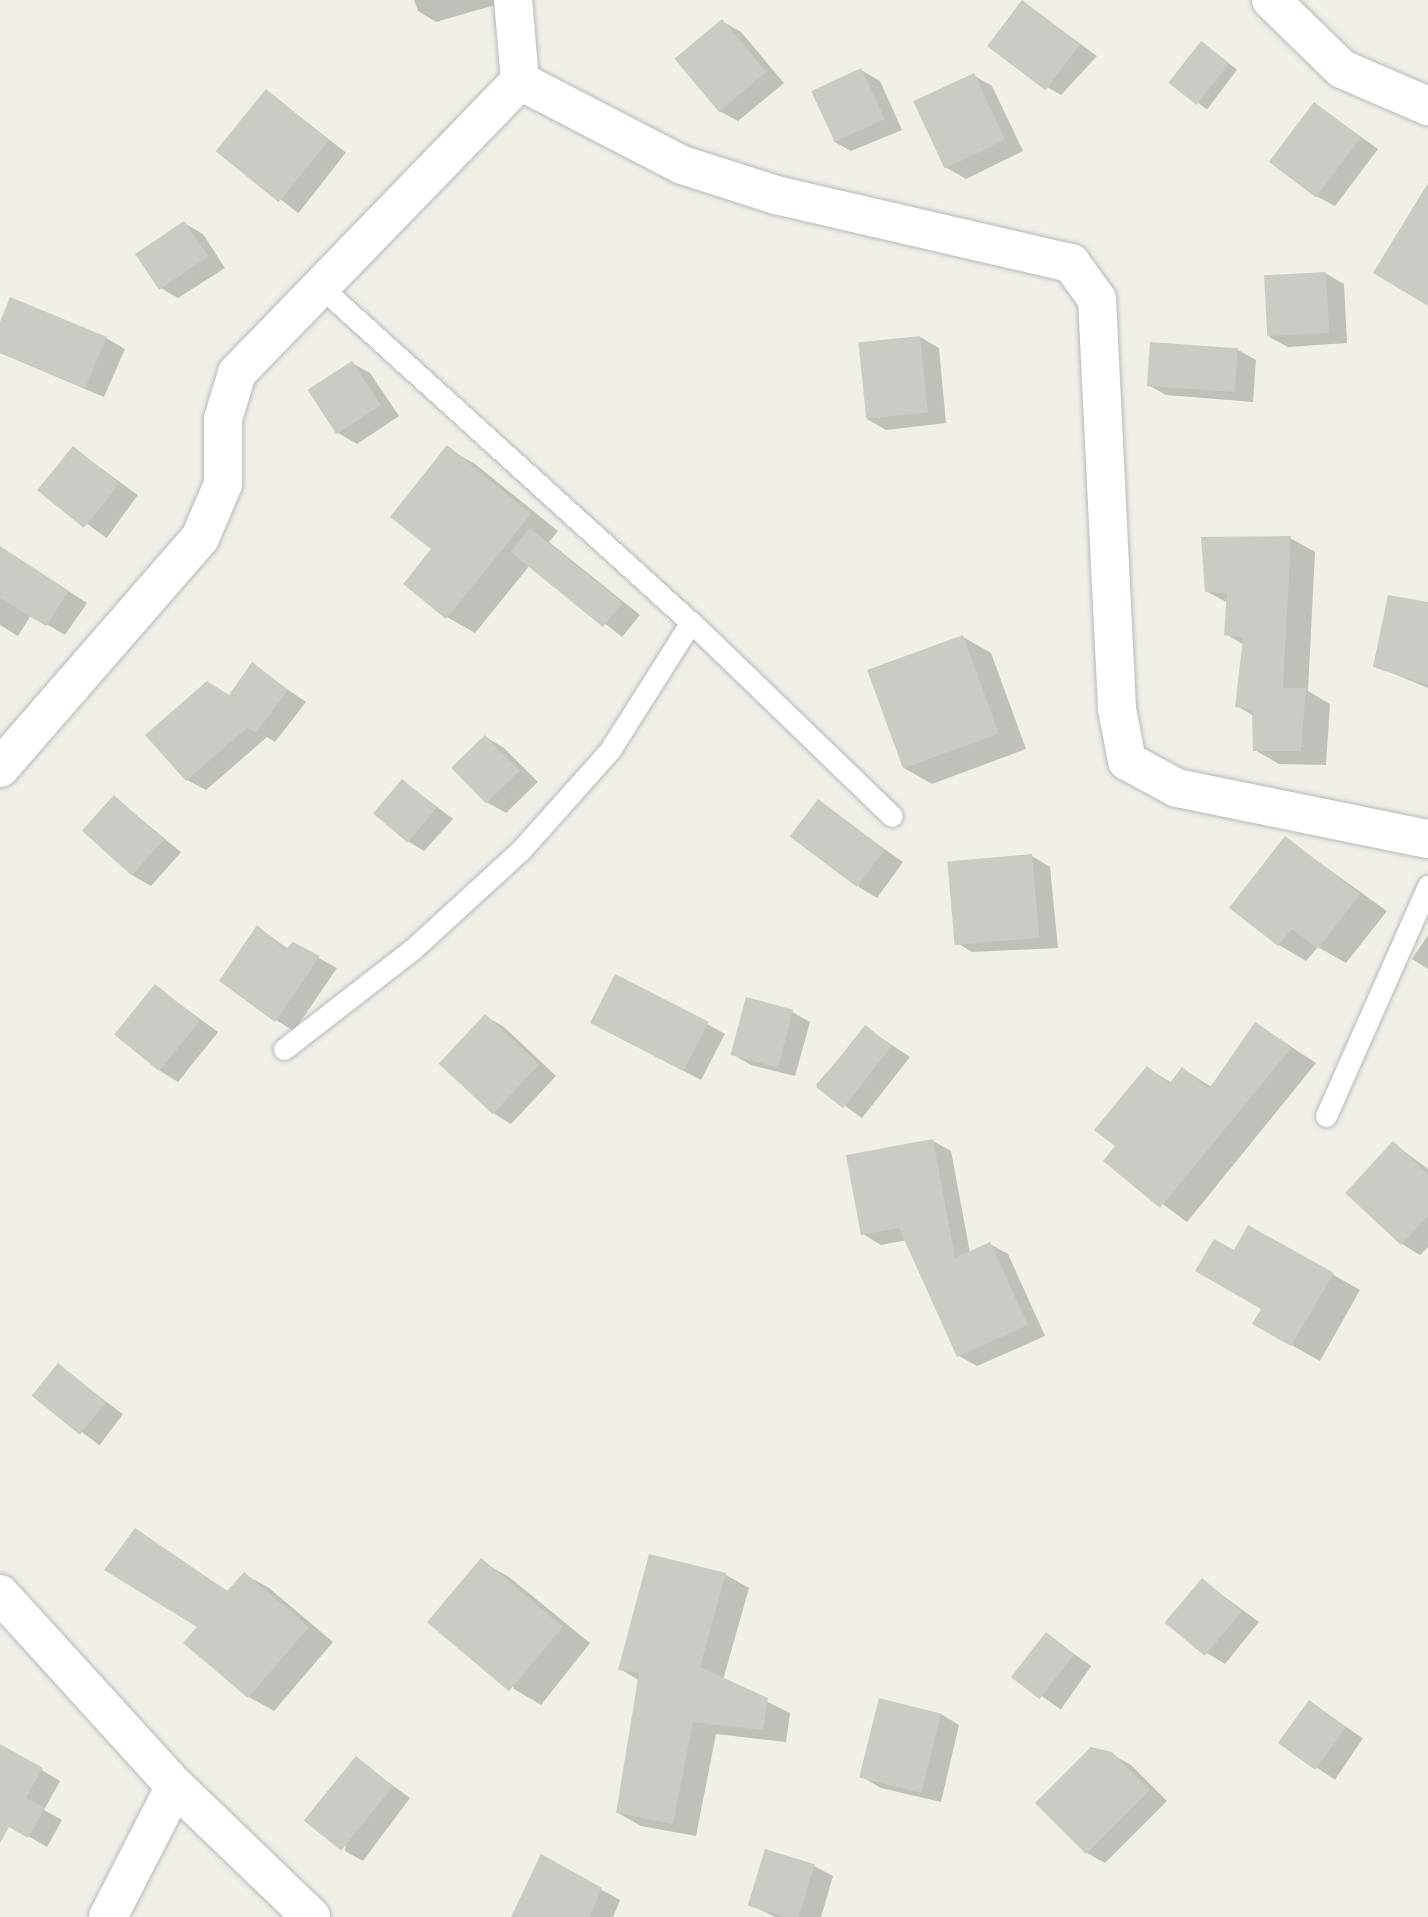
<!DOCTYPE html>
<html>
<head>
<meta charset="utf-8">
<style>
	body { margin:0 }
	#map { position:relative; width:1428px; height:1917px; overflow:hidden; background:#f1efe8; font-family:Quicksand,sans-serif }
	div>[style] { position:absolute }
	.shadow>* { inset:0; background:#0003; transform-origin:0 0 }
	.building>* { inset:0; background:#cccac5; transform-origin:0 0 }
	.roads { filter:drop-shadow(0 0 2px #b5b8bc) drop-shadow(0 0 2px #b5b8bc) }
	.service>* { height:21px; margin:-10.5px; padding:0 10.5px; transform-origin:10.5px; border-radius:10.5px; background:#fff }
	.minor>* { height:38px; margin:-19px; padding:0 19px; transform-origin:19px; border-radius:19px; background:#fff }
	span { translate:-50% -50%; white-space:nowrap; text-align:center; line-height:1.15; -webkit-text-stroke:7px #fff; paint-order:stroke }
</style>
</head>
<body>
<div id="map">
	<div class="shadow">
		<div style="clip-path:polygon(414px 0,508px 0,509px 1px,436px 22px,418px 11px)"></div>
		<div style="clip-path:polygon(1023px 2px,1097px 56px,1061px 95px,1042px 84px)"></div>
		<div style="clip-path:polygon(722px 21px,741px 32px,784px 83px,738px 121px,719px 111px)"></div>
		<div style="left:1202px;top:43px;width:44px;height:50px;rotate:37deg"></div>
		<div style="clip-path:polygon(861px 70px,880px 81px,902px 130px,851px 151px,833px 141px)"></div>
		<div style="clip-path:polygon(973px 75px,992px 86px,1023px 151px,966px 179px,947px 168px)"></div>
		<div style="left:267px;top:91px;width:100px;height:77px;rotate:38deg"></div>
		<div style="clip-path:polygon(1315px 104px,1378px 149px,1335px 206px,1316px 196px)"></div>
		<div style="clip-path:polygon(184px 223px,203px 234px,225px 268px,178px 298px,159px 287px,137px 254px)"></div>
		<div style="clip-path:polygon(1325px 273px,1344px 284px,1347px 343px,1288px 347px,1269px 337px)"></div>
		<div style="clip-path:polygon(0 327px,106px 338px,125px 349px,104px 397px,0 353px)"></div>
		<div style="clip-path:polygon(920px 337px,939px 348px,946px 423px,886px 430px,867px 419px)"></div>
		<div style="clip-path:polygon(1238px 350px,1256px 360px,1253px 402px,1166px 395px,1148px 385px)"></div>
		<div style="clip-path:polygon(352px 363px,370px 373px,399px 416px,357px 444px,338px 433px)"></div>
		<div style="left:73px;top:448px;width:80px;height:53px;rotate:36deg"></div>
		<div style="clip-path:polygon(447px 448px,475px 464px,558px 531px,549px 542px,640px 615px,622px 637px,530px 565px,475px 633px,447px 617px,433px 549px)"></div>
		<div style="clip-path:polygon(1290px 538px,1315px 552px,1308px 691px,1330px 704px,1326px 765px,1279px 764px,1255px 750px,1254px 716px,1237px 706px,1244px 645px,1226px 634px,1228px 603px,1206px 591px)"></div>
		<div style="clip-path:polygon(0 547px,87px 603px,65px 635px,31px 615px,18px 636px,0 625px)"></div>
		<div style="clip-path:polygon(1428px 604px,1428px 688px,1375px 666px)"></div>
		<div style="clip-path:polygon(963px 637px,991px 653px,1026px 749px,932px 784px,904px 768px)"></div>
		<div style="clip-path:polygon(252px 665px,306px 702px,275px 742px,267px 737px,206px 790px,187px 780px,230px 696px)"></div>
		<div style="clip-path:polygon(486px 737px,504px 748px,538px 782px,506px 813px,488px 803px,454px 768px)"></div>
		<div style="clip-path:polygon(403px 781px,453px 819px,424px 851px,406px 840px)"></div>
		<div style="clip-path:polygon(114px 797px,181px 852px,151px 886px,132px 875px)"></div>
		<div style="clip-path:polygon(818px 802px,903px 862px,877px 898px,859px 887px)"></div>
		<div style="clip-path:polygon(1285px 838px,1387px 911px,1346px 963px,1318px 947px,1306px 961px,1279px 945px)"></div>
		<div style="clip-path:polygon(1032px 856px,1050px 867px,1058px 948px,972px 952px,954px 941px)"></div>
		<div style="clip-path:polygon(258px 927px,288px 949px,293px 944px,337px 968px,294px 1031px,276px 1020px)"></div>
		<div style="clip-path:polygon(1428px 935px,1428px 969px,1412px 959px)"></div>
		<div style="clip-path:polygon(155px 986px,218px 1032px,178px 1082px,160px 1071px)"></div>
		<div style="clip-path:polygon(792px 1012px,810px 1022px,795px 1076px,751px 1065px,732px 1054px)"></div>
		<div style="clip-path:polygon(485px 1016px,504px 1027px,556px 1076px,511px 1124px,493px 1113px)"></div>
		<div style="clip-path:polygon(707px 1024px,725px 1034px,701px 1080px,610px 1033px)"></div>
		<div style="clip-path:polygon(1256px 1024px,1316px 1063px,1187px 1222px,1105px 1161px,1117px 1146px,1147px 1068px,1172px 1083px,1183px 1069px,1213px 1088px)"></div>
		<div style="clip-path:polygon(866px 1028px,910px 1057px,862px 1118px,816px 1085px)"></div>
		<div style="clip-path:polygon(933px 1141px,951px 1151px,970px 1253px,990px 1244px,1008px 1254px,1045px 1336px,977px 1366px,959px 1356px,907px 1240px,881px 1245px,863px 1234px)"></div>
		<div style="clip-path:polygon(1393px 1143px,1428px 1169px,1428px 1247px,1420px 1255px,1402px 1244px)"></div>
		<div style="clip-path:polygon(1249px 1227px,1360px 1290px,1320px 1361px,1254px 1324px,1263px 1308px,1235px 1252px)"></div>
		<div style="left:59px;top:1366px;width:80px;height:39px;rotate:37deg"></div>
		<div style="clip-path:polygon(136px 1531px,229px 1592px,244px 1574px,269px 1588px,333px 1642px,274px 1711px,249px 1697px,185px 1643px,200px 1626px)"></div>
		<div style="clip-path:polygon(650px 1556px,726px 1575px,749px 1588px,723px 1680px,790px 1713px,786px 1742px,716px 1734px,696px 1836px,641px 1826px,618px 1813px,640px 1681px,620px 1669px)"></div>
		<div style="clip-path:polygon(481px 1561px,509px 1577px,590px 1643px,541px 1705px,514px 1689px)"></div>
		<div style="clip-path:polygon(1203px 1581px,1259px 1622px,1225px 1664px,1207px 1653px)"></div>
		<div style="left:1047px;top:1635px;width:54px;height:53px;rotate:35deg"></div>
		<div style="left:1309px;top:1702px;width:65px;height:50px;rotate:34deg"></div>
		<div style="clip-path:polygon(941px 1714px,959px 1725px,941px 1802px,881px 1788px,862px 1777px)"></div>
		<div style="clip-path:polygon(10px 1751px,60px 1781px,44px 1810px,62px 1820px,47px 1847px,0 1820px,0 1769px)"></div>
		<div style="clip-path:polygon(1111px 1754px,1131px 1765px,1167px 1801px,1105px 1863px,1087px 1853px)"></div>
		<div style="clip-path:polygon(356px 1759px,410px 1798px,363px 1861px,345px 1851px)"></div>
		<div style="clip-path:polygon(541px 1856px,620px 1900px,613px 1917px,525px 1917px)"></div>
		<div style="clip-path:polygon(814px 1866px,833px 1876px,821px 1917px,775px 1917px,749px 1904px)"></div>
	</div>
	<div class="building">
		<div style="left:1022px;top:0;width:73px;height:58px;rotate:37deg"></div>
		<div style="left:722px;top:19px;width:69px;height:62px;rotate:50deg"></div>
		<div style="left:1201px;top:41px;width:36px;height:53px;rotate:38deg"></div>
		<div style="left:861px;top:68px;width:56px;height:55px;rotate:65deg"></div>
		<div style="left:974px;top:73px;width:74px;height:67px;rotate:65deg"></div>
		<div style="left:266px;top:89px;width:81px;height:80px;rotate:39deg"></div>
		<div style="left:1314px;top:102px;width:59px;height:75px;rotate:37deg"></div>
		<div style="clip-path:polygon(1428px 183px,1428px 306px,1373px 273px)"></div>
		<div style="left:184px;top:221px;width:43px;height:59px;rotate:56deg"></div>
		<div style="left:1326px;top:272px;width:61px;height:62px;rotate:87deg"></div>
		<div style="clip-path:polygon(10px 297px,107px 337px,85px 388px,0 353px,0 322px)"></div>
		<div style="left:920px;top:336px;width:77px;height:62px;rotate:84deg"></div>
		<div style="left:1150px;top:342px;width:88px;height:44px;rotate:4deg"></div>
		<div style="left:352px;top:361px;width:53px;height:53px;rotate:57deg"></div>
		<div style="clip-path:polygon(447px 445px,531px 514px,446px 619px,403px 584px,431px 549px,390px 517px)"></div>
		<div style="left:73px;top:446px;width:60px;height:57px;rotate:39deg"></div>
		<div style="left:530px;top:528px;width:119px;height:31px;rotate:39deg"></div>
		<div style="clip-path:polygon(1291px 536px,1283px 688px,1306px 688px,1301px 751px,1253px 751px,1252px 710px,1235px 707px,1243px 638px,1224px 635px,1227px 593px,1205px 592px,1201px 537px)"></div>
		<div style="clip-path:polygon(0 546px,69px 591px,46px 626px,0 598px)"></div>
		<div style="clip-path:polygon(1388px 595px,1428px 602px,1428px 685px,1373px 667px)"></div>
		<div style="left:963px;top:635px;width:105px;height:102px;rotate:70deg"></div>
		<div style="clip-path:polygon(252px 662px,288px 690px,256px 733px,248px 727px,186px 781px,145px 735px,207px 681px,229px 695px)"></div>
		<div style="left:485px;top:735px;width:50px;height:47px;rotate:46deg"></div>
		<div style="left:402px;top:779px;width:45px;height:45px;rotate:40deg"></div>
		<div style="left:114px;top:795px;width:67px;height:48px;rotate:42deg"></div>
		<div style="left:818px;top:799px;width:84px;height:47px;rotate:37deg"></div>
		<div style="clip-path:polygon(1285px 836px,1360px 894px,1318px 949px,1292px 929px,1278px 946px,1229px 908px)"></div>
		<div style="left:1032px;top:854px;width:84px;height:85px;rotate:85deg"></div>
		<div style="clip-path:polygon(257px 925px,285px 950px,293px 942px,320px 956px,275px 1022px,219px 981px)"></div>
		<div style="left:615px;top:974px;width:105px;height:55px;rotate:27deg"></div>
		<div style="left:155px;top:984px;width:58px;height:65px;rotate:39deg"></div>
		<div style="left:746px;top:997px;width:49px;height:60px;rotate:15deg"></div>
		<div style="left:485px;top:1014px;width:74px;height:68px;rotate:43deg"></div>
		<div style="clip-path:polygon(1255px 1022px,1292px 1047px,1160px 1208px,1103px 1161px,1115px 1146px,1094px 1130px,1147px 1066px,1169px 1084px,1182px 1067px,1209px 1089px)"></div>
		<div style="left:865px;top:1025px;width:34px;height:79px;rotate:38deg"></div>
		<div style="clip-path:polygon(933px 1139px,955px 1258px,990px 1242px,1028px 1325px,957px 1357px,899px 1228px,861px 1235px,846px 1155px)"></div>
		<div style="clip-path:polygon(1393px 1141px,1428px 1174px,1428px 1216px,1401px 1245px,1345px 1193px)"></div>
		<div style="clip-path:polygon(1248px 1225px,1334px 1273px,1291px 1346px,1252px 1324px,1261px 1309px,1195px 1271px,1214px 1239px,1234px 1250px)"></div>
		<div style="left:58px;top:1363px;width:62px;height:42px;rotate:39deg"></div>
		<div style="clip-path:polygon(135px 1528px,227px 1591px,244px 1572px,309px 1627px,248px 1698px,183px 1643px,197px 1627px,104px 1570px)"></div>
		<div style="clip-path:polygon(649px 1554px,726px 1573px,700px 1667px,768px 1698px,763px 1730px,693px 1722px,673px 1824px,616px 1813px,639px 1673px,618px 1670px)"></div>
		<div style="left:481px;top:1558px;width:107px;height:84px;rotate:40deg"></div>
		<div style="left:1202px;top:1578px;width:52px;height:58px;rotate:40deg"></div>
		<div style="left:1046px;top:1632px;width:36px;height:57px;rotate:38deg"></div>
		<div style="left:879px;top:1698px;width:64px;height:82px;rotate:14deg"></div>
		<div style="left:1309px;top:1700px;width:46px;height:53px;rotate:36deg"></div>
		<div style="clip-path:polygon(0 1744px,43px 1768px,26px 1798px,45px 1808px,28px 1838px,9px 1827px,0 1843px)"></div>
		<div style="clip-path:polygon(1091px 1747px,1112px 1752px,1150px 1790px,1086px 1854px,1035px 1803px)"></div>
		<div style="left:356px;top:1756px;width:48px;height:83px;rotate:39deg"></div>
		<div style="left:765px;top:1849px;width:52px;height:59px;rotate:17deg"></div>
		<div style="clip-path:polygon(541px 1854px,602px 1888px,590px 1917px,511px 1917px)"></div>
	</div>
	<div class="roads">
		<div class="service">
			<div style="left:321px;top:287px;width:499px;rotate:42.2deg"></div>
			<div style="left:691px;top:622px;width:279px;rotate:44deg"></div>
			<div style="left:284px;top:1049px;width:163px;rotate:-37.8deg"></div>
			<div style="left:413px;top:949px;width:147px;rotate:-42.5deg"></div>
			<div style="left:521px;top:850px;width:134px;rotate:-48.3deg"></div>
			<div style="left:610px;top:750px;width:151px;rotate:-57.7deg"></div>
			<div style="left:1326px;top:1116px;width:252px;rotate:-66.1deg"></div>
		</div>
		<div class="minor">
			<div style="left:1271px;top:0;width:99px;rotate:44.2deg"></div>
			<div style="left:1342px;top:69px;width:94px;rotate:23.3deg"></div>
			<div style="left:520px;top:81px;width:182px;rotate:27.4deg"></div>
			<div style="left:682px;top:165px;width:99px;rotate:17.7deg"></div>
			<div style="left:776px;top:195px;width:303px;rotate:13deg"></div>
			<div style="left:1071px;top:263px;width:44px;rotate:54.2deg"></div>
			<div style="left:1097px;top:299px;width:410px;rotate:87.2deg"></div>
			<div style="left:1117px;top:709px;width:53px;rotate:79.1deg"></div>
			<div style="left:1127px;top:761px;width:57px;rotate:28.4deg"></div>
			<div style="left:1177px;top:788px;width:256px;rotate:11.5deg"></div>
			<div style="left:0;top:768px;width:305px;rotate:-49deg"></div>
			<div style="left:200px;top:538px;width:59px;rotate:-66.9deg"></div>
			<div style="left:223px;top:484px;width:65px;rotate:-90deg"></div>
			<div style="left:223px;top:419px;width:48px;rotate:-73.1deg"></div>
			<div style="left:237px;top:373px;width:407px;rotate:-45.9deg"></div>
			<div style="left:520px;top:81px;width:81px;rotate:-94.9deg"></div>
			<div style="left:0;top:1594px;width:260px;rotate:47.7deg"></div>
			<div style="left:175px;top:1786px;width:189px;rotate:43.9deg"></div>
			<div style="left:108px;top:1917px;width:147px;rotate:-62.9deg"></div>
		</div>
	</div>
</div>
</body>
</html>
